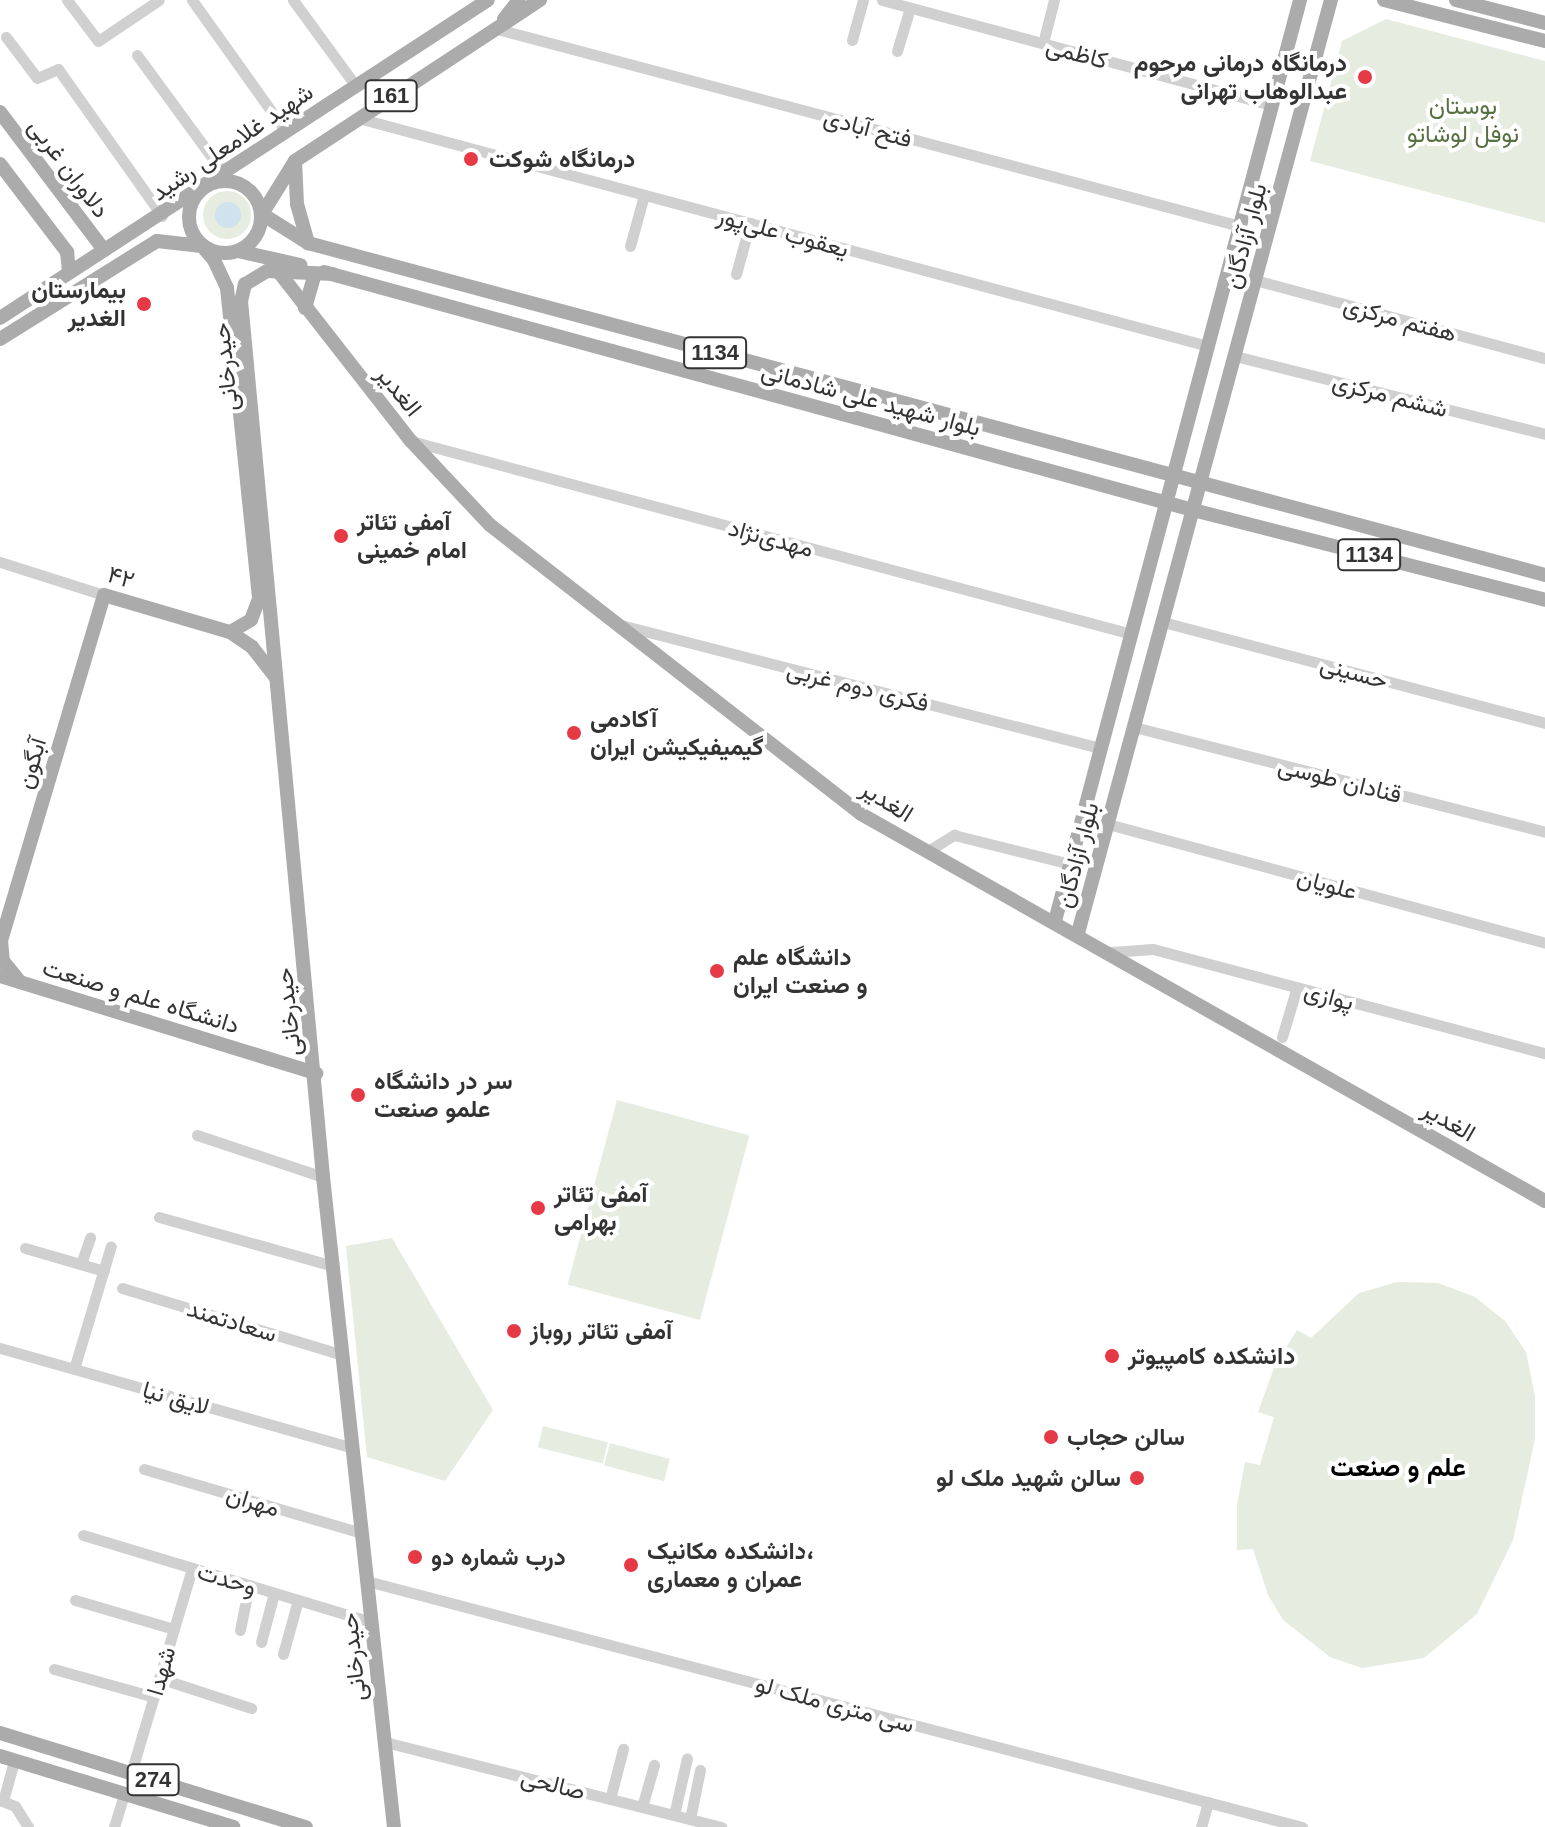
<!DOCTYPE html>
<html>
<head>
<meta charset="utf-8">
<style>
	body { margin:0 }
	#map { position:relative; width:1545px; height:1827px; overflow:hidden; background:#fff; font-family:Helvetica,Vazirmatn,sans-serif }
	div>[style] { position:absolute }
	.green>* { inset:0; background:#e6ecdf; transform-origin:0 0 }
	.round { border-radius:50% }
	.water>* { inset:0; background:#cfe2ee }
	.minor>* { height:11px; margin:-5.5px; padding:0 5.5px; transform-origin:5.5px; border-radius:5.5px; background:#d0d0d0 }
	.major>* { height:14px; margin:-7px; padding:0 7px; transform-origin:7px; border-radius:7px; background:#ababab }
	.major>.ring { margin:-7px; padding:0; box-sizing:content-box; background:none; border:14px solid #ababab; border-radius:50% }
	.dots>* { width:22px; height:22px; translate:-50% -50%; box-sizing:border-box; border:4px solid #fff; border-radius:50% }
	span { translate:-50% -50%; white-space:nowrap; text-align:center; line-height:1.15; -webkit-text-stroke:8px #fff; paint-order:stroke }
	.shield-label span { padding:2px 6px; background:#fff; border:2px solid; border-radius:6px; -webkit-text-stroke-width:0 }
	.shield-label { font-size:22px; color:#333; font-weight:700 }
	.street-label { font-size:24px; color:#333 }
	.poi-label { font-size:24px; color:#333; font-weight:700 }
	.right { translate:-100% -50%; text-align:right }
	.left { translate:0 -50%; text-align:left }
	.park-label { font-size:24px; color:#56703f }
	.neighbourhood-label { font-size:26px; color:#000; font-weight:700 }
</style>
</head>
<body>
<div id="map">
	<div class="green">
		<div style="clip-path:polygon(1386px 19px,1545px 61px,1545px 223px,1310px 161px,1342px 41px)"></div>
		<div class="round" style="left:203px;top:191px;width:48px;height:48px"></div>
		<div style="left:617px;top:1100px;width:137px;height:191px;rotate:15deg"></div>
		<div style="clip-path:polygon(392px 1238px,493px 1410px,445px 1481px,367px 1457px,346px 1246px)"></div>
		<div style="clip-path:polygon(1397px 1282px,1438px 1283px,1475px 1297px,1505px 1321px,1526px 1352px,1535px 1396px,1535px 1439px,1513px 1540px,1477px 1614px,1424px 1658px,1362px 1668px,1330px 1657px,1283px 1620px,1268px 1595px,1253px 1549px,1237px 1550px,1237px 1505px,1245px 1462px,1260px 1465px,1274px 1417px,1258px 1412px,1275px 1365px,1297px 1330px,1311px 1338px,1359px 1293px)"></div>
		<div style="left:543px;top:1426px;width:67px;height:22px;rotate:14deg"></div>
		<div style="left:610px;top:1443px;width:62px;height:23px;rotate:15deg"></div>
	</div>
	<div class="water">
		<div class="round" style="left:215px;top:202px;width:26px;height:26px"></div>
	</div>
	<div class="minor">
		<div style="left:67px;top:0;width:51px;rotate:52.9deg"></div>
		<div style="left:98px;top:41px;width:73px;rotate:-33.9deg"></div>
		<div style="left:192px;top:0;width:162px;rotate:54.5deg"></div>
		<div style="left:293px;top:0;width:105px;rotate:53.9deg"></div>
		<div style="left:882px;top:0;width:404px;rotate:15.1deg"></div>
		<div style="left:497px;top:29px;width:769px;rotate:14.85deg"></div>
		<div style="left:6px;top:37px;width:51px;rotate:52.9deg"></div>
		<div style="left:37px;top:78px;width:23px;rotate:-23deg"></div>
		<div style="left:58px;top:69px;width:180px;rotate:54.7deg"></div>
		<div style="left:852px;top:40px;width:41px;rotate:-74.6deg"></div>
		<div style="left:1043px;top:43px;width:44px;rotate:-75.7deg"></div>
		<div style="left:897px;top:51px;width:45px;rotate:-73.2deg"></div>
		<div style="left:137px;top:55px;width:147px;rotate:53.8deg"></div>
		<div style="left:358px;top:118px;width:880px;rotate:15.02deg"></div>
		<div style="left:630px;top:246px;width:53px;rotate:-74.6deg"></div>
		<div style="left:736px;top:274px;width:53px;rotate:-74.6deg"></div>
		<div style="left:1255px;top:280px;width:300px;rotate:15.1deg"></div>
		<div style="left:1235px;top:356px;width:320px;rotate:14.1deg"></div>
		<div style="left:411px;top:441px;width:746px;rotate:14.99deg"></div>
		<div style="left:0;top:562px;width:109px;rotate:17.6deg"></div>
		<div style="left:1163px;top:622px;width:395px;rotate:14.8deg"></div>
		<div style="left:621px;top:625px;width:496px;rotate:14.4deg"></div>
		<div style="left:1134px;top:727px;width:424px;rotate:14.3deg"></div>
		<div style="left:1108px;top:824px;width:453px;rotate:15.2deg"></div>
		<div style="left:928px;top:851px;width:31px;rotate:-32deg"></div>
		<div style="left:954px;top:835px;width:120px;rotate:14deg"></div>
		<div style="left:1111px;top:952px;width:42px;rotate:-4.1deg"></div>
		<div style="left:1153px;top:949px;width:406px;rotate:14.9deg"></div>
		<div style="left:1282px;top:1037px;width:52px;rotate:-73.3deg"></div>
		<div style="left:197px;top:1135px;width:133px;rotate:18.4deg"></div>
		<div style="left:159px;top:1217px;width:181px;rotate:15.7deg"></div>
		<div style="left:25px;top:1248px;width:82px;rotate:16.2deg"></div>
		<div style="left:81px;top:1264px;width:28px;rotate:-71deg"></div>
		<div style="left:122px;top:1288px;width:230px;rotate:16.9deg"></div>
		<div style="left:0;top:1348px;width:367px;rotate:15.8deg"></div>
		<div style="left:74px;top:1369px;width:128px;rotate:-73.3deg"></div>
		<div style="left:144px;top:1469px;width:227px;rotate:16.4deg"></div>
		<div style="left:83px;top:1535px;width:302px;rotate:16.8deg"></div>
		<div style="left:367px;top:1581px;width:967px;rotate:14.74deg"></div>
		<div style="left:75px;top:1600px;width:103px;rotate:16.3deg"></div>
		<div style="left:240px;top:1630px;width:46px;rotate:-78.7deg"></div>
		<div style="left:261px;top:1642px;width:51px;rotate:-75.1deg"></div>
		<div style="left:283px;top:1654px;width:56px;rotate:-74.5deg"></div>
		<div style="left:54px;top:1669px;width:104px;rotate:15.6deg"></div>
		<div style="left:159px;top:1678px;width:97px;rotate:18.1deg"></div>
		<div style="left:385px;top:1742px;width:347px;rotate:14.2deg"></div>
		<div style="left:131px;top:1773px;width:214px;rotate:-73.4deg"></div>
		<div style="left:610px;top:1799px;width:52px;rotate:-75.4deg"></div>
		<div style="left:0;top:1800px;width:16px;rotate:22deg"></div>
		<div style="left:15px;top:1806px;width:25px;rotate:58deg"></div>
		<div style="left:3px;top:1801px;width:41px;rotate:-74.6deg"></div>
		<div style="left:642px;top:1807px;width:44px;rotate:-74.1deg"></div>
		<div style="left:674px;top:1815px;width:58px;rotate:-77.2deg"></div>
		<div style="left:690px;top:1819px;width:50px;rotate:-78.5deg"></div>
		<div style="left:114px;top:1827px;width:34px;rotate:-73deg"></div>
		<div style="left:1201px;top:1827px;width:26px;rotate:-74deg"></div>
	</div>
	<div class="major">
		<div style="left:540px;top:0;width:293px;rotate:146.7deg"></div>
		<div style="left:295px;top:161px;width:62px;rotate:121.9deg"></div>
		<div style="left:262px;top:214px;width:54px;rotate:32.2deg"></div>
		<div style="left:308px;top:243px;width:1281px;rotate:15.02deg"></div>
		<div style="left:1384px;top:0;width:166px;rotate:14.3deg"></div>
		<div style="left:1456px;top:0;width:92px;rotate:14.5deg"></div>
		<div style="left:504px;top:19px;width:24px;rotate:-52deg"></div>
		<div style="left:0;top:112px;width:173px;rotate:53deg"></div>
		<div style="left:295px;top:161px;width:43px;rotate:87.3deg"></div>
		<div style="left:297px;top:204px;width:41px;rotate:74.2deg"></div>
		<div style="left:0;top:164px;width:111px;rotate:52.7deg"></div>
		<div style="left:67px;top:252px;width:20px;rotate:84deg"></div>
		<div class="ring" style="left:189px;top:181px;width:58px;height:58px"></div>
		<div style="left:238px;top:251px;width:64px;rotate:12.7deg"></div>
		<div style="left:278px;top:271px;width:216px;rotate:52deg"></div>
		<div style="left:411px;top:441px;width:115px;rotate:46.8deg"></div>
		<div style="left:490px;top:525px;width:470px;rotate:37.9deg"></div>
		<div style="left:861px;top:814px;width:786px;rotate:29.5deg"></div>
		<div style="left:324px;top:272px;width:901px;rotate:15.32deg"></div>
		<div style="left:1193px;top:510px;width:363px;rotate:14.3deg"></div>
		<div style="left:333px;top:274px;width:66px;rotate:-177.4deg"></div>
		<div style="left:267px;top:271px;width:26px;rotate:149deg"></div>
		<div style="left:245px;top:284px;width:17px;rotate:103deg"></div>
		<div style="left:241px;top:301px;width:880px;rotate:84.65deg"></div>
		<div style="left:323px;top:1177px;width:654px;rotate:83.77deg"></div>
		<div style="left:305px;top:308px;width:35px;rotate:-74deg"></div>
		<div style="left:0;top:318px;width:582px;rotate:-33.09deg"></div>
		<div style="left:0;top:339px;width:185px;rotate:-32deg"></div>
		<div style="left:157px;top:241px;width:45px;rotate:6.3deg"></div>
		<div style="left:202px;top:246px;width:18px;rotate:49deg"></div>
		<div style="left:214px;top:260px;width:31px;rotate:65deg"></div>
		<div style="left:227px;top:288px;width:313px;rotate:84.1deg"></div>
		<div style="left:259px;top:599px;width:22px;rotate:111deg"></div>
		<div style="left:251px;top:620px;width:24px;rotate:150deg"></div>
		<div style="left:1055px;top:921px;width:953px;rotate:-75.1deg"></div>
		<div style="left:1078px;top:933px;width:967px;rotate:-74.83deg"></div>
		<div style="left:1px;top:940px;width:21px;rotate:85deg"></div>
		<div style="left:3px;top:961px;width:27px;rotate:51deg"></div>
		<div style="left:0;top:944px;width:364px;rotate:-73.4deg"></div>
		<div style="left:104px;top:595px;width:131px;rotate:16.4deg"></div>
		<div style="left:230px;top:632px;width:27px;rotate:34deg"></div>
		<div style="left:252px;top:647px;width:37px;rotate:52deg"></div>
		<div style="left:0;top:976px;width:331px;rotate:17.1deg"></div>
		<div style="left:0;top:1733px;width:320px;rotate:17.1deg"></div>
		<div style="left:0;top:1756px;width:244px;rotate:16.9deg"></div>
	</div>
	<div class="dots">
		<div style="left:1365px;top:77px;background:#e63946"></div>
		<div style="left:471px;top:159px;background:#e63946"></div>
		<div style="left:144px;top:304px;background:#e63946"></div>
		<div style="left:341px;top:536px;background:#e63946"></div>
		<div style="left:574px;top:733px;background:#e63946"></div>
		<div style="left:717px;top:971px;background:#e63946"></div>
		<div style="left:358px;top:1095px;background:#e63946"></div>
		<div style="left:538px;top:1208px;background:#e63946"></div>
		<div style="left:514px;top:1331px;background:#e63946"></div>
		<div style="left:1112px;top:1356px;background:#e63946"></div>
		<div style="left:1051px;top:1437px;background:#e63946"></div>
		<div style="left:1137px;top:1478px;background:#e63946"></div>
		<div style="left:415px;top:1557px;background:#e63946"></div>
		<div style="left:631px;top:1565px;background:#e63946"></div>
	</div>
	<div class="shield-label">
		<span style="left:391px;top:96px">161</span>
		<span style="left:715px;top:353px">1134</span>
		<span style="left:1369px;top:555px">1134</span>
		<span style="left:153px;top:1780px">274</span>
	</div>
	<div class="street-label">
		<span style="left:1077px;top:53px;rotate:15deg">کاظمی</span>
		<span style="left:868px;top:128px;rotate:15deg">فتح آبادی</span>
		<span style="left:232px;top:142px;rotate:-34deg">شهید غلامعلی رشید</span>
		<span style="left:69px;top:168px;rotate:53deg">دلاوران غربی</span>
		<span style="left:783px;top:232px;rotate:15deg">یعقوب علی‌پور</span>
		<span style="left:1245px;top:236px;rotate:-75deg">بلوار آزادگان</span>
		<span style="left:1400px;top:319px;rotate:15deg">هفتم مرکزی</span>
		<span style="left:225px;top:367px;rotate:-96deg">حیدرخانی</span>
		<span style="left:399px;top:391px;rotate:51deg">الغدیر</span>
		<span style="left:1390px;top:395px;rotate:14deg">ششم مرکزی</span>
		<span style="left:871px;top:399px;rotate:15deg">بلوار شهید علی شادمانی</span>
		<span style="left:771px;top:538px;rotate:15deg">مهدی‌نژاد</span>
		<span style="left:121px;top:577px;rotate:17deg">۴۲</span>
		<span style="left:1354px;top:672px;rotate:15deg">حسینی</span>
		<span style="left:858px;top:686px;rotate:14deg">فکری دوم غربی</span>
		<span style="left:31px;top:763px;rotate:-73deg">آبگون</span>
		<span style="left:1340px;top:780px;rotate:14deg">قنادان طوسی</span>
		<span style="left:887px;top:801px;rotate:32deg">الغدیر</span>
		<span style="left:1077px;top:855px;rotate:-75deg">بلوار آزادگان</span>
		<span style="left:1327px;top:884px;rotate:15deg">علویان</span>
		<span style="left:141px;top:996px;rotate:17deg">دانشگاه علم و صنعت</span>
		<span style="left:1329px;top:996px;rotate:15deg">پوازی</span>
		<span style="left:288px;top:1012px;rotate:-96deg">حیدرخانی</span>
		<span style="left:1449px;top:1121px;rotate:30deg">الغدیر</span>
		<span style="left:232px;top:1321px;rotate:17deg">سعادتمند</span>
		<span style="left:176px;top:1398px;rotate:16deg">لایق نیا</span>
		<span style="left:253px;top:1501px;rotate:17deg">مهران</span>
		<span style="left:227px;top:1579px;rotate:17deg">وحدت</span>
		<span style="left:353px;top:1657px;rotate:-96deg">حیدرخانی</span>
		<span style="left:161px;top:1671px;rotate:-74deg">شهدا</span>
		<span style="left:835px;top:1704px;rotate:15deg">سی متری ملک لو</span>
		<span style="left:553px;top:1784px;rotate:14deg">صالحی</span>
	</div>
	<div class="poi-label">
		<span class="right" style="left:1347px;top:77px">درمانگاه درمانی مرحوم<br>عبدالوهاب تهرانی</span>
		<span class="left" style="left:489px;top:159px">درمانگاه شوکت</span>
		<span class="right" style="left:126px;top:304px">بیمارستان<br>الغدیر</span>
		<span class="left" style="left:357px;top:536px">آمفی تئاتر<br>امام خمینی</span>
		<span class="left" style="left:590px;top:733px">آکادمی<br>گیمیفیکیشن ایران</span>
		<span class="left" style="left:733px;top:971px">دانشگاه علم<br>و صنعت ایران</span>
		<span class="left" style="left:374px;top:1095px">سر در دانشگاه<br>علمو صنعت</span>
		<span class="left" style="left:554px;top:1208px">آمفی تئاتر<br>بهرامی</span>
		<span class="left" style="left:530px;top:1331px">آمفی تئاتر روباز</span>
		<span class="left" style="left:1128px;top:1356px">دانشکده کامپیوتر</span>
		<span class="left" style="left:1067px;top:1437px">سالن حجاب</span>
		<span class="right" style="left:1121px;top:1478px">سالن شهید ملک لو</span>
		<span class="left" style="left:647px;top:1565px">دانشکده مکانیک،<br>عمران و معماری</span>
		<span class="left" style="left:431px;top:1557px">درب شماره دو</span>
	</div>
	<div class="park-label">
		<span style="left:1463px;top:120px">بوستان<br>نوفل لوشاتو</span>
	</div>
	<div class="neighbourhood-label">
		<span style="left:1398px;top:1468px">علم و صنعت</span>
	</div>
</div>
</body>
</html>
